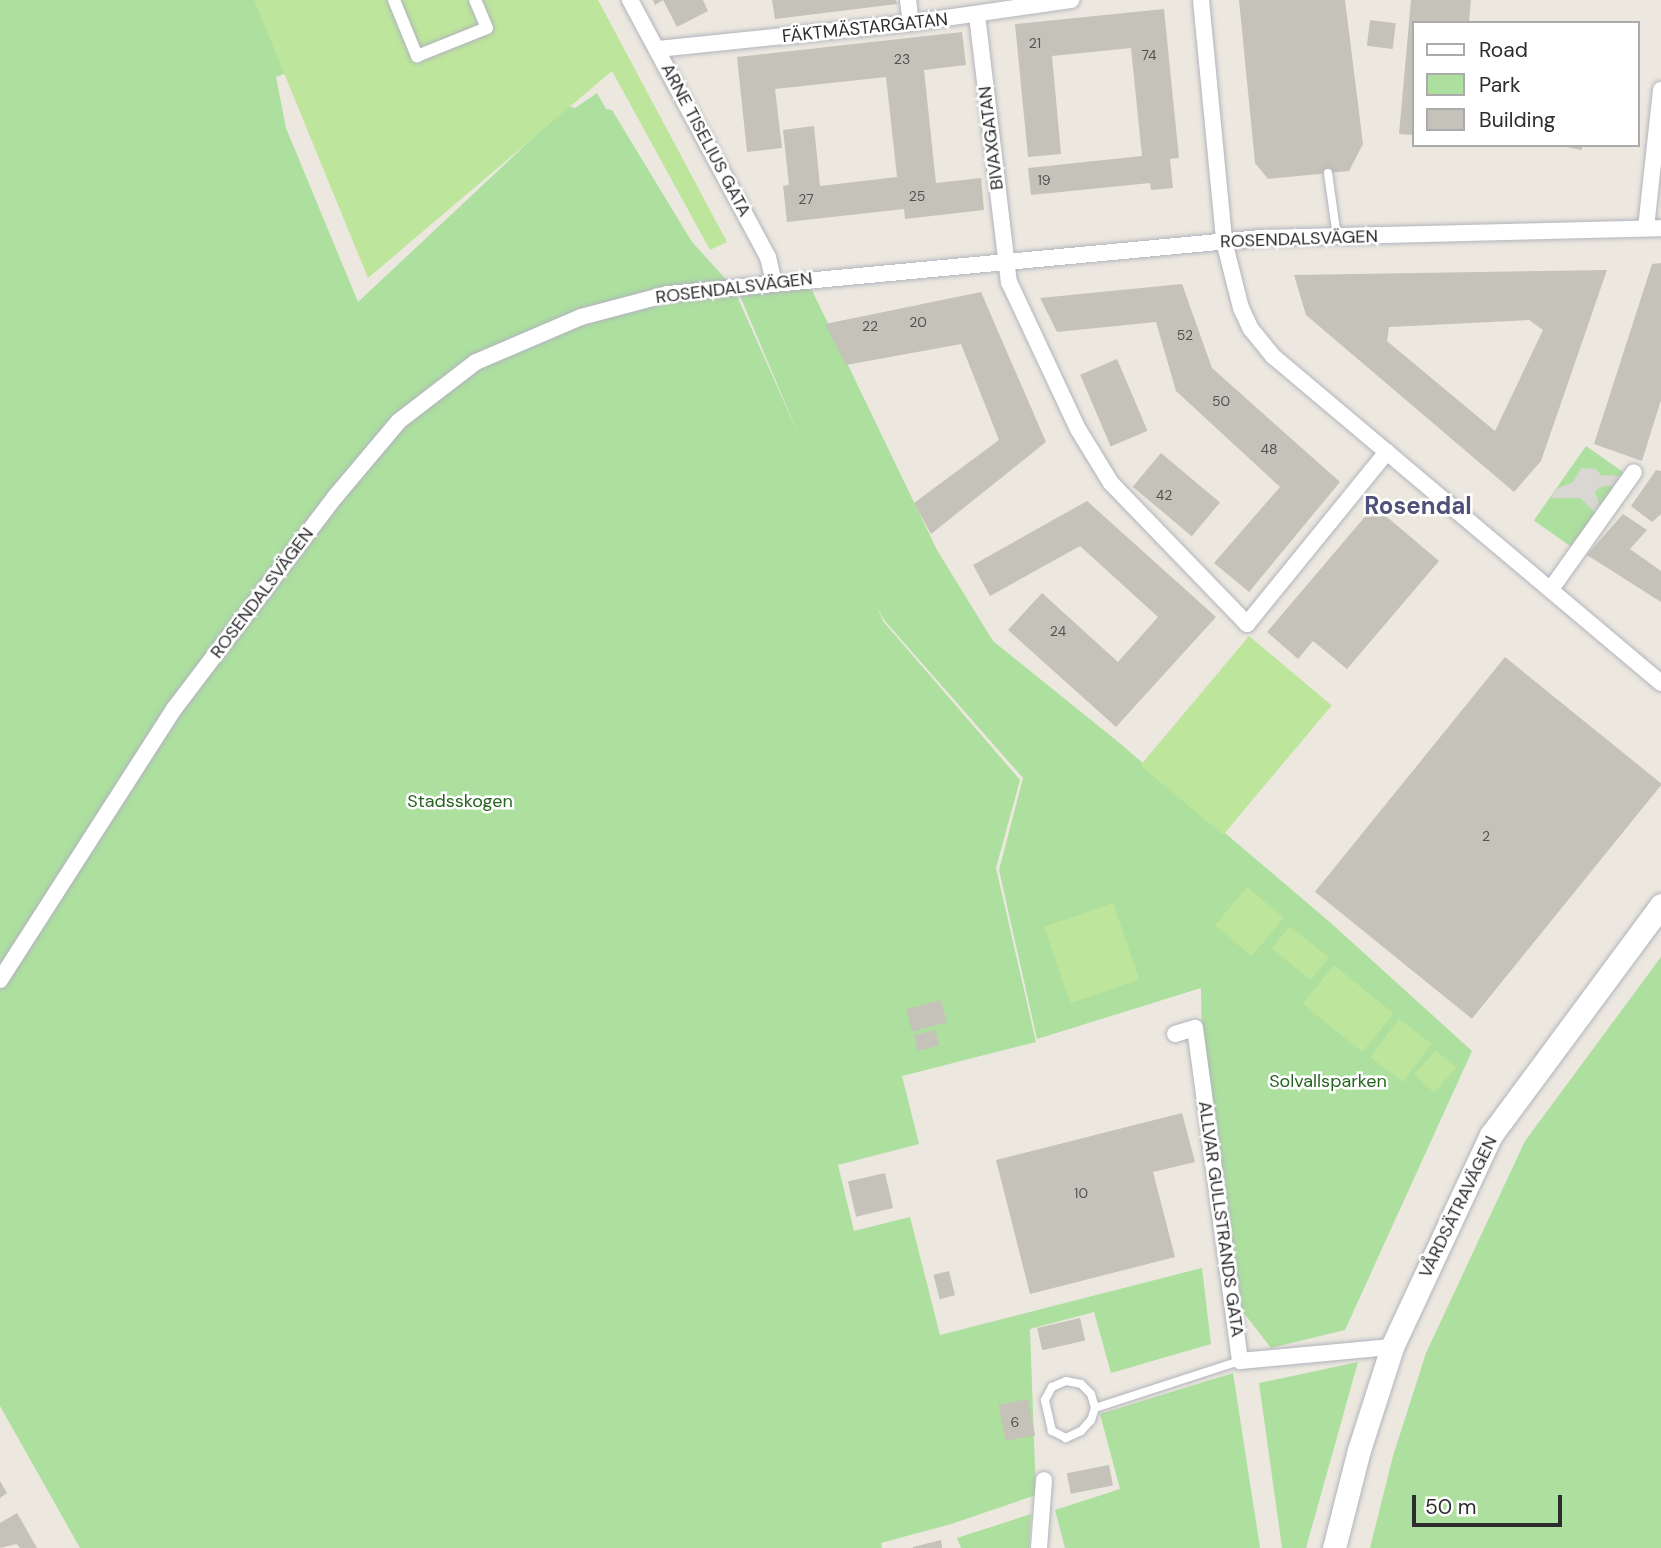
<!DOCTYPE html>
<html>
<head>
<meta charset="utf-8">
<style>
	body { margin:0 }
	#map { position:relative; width:1661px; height:1548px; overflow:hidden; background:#ece8df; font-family:"DM Sans",sans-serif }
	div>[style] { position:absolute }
	.green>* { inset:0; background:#addf9f; transform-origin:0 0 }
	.pitch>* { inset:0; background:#bde59c; transform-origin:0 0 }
	.plaza>* { inset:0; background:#d9d7d1 }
	.building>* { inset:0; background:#c5c2ba; transform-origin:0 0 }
	.roads { filter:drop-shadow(0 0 2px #b2b3be) drop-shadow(0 0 2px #b2b3be) }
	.service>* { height:8px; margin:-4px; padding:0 4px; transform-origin:4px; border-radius:4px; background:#fff }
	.pedestrian>* { height:12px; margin:-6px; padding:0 6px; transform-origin:6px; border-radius:6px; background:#fff }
	.minor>* { height:16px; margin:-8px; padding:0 8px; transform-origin:8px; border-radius:8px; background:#fff }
	.secondary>* { height:23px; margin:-11.5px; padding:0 11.5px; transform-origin:11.5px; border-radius:11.5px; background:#fff }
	span { translate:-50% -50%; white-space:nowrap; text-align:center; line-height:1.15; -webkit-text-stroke:5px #fff; paint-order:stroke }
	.number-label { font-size:14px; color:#525250 }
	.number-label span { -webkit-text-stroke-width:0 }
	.street-label { font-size:18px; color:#2c2c2c }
	.park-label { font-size:18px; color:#266420 }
	.district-label { font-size:24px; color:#4f5179; font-weight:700 }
	.legend { position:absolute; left:1412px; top:21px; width:228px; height:126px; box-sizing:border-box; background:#fff; border:2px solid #ababab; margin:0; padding:9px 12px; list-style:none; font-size:21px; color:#2c2c2c }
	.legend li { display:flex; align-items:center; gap:14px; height:35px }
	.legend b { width:35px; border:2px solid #ababab }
	.scale { position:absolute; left:1412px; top:1495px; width:150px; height:32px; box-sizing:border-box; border:4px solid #2c2c2c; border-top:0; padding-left:9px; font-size:21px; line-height:24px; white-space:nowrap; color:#2c2c2c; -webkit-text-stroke:5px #fff; paint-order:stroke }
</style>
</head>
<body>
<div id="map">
	<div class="green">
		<div style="clip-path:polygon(0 0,266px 0,302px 67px,276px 77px,286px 128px,358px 302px,567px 106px,575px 108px,597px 93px,606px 109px,612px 110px,692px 242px,733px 287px,800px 438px,737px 289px,808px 282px,937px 550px,993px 641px,1117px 741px,1332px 924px,1472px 1051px,1345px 1330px,1271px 1348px,1243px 1312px,1202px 1044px,1201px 988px,1037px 1039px,999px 870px,1023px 778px,884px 620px,877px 606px,883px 621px,1020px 780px,996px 868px,1036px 1042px,902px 1076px,919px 1144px,838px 1165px,854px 1231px,910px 1217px,940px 1335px,1202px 1268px,1211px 1344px,1111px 1373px,1094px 1312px,1030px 1329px,1036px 1495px,951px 1524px,881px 1543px,882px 1548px,80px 1548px,0 1406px)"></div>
		<div style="left:1586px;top:446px;width:47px;height:91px;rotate:35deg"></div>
		<div style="clip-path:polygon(1661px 957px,1661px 1548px,1370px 1548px,1393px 1456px,1426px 1353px,1525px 1141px)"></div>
		<div style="clip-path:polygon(1358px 1362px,1306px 1548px,1282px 1548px,1259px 1383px)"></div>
		<div style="clip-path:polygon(1233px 1373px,1260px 1548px,1065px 1548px,1055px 1510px,1120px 1489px,1100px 1414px)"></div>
		<div style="clip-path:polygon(1031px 1514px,1029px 1548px,961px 1548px,957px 1538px)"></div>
	</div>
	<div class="pitch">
		<div style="clip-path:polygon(254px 0,598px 0,727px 242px,710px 250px,612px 71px,368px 278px)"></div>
		<div style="left:1249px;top:636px;width:108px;height:169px;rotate:40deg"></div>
		<div style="left:1247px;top:887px;width:48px;height:50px;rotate:40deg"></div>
		<div style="left:1113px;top:903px;width:81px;height:73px;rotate:71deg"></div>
		<div style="left:1290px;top:926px;width:50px;height:29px;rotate:39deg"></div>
		<div style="left:1334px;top:965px;width:77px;height:50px;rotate:39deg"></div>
		<div style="left:1399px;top:1019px;width:41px;height:48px;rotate:37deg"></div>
		<div style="left:1436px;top:1050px;width:27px;height:33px;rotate:42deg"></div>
	</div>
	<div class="plaza">
		<div style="clip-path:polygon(1581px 468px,1596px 469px,1601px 475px,1623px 476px,1616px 485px,1600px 487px,1595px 492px,1601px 508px,1597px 514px,1580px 498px,1551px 498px,1556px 489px,1573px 482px)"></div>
	</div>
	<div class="building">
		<div style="clip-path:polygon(653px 0,703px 0,708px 11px,677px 27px,663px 0,655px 5px)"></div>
		<div style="clip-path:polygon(772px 0,896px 0,897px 4px,775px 19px)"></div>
		<div style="clip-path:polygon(1239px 0,1345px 0,1363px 144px,1349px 171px,1268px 179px,1255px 163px)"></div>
		<div style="clip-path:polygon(1411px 0,1471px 0,1469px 23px,1414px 23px,1414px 135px,1399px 134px)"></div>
		<div style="clip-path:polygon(1164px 9px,1179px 158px,1170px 159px,1173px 188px,1151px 190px,1150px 183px,1031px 195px,1028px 168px,1142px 156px,1131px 48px,1052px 56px,1061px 154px,1028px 157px,1015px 24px)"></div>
		<div style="left:1370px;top:20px;width:26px;height:26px;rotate:7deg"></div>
		<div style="clip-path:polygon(962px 32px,966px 65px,924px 70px,936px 183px,981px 178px,984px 210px,905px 219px,904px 209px,787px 222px,783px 186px,789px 185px,783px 130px,814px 126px,820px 186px,897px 177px,886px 77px,775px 89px,782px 148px,747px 152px,737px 57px)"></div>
		<div style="clip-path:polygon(1555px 145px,1582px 145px,1582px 150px)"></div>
		<div style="clip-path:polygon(1661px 263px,1661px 400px,1642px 461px,1594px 444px,1652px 264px)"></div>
		<div style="clip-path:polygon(evenodd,1607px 270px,1541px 461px,1514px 492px,1306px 315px,1294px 275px,1607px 270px,1529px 320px,1543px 330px,1495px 431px,1387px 341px,1389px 327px,1529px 320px)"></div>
		<div style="clip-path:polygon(1182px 284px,1212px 368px,1340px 482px,1249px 592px,1214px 563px,1280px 487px,1176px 391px,1156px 322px,1057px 332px,1040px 298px)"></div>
		<div style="clip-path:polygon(981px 292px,1046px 442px,931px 534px,914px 503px,999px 440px,961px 344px,846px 365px,825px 324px)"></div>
		<div style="left:1117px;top:359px;width:78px;height:40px;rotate:67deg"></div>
		<div style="left:1161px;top:453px;width:77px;height:44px;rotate:40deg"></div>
		<div style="clip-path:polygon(1656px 470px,1661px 471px,1661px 514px,1652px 522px,1631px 506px)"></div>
		<div style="clip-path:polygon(1087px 501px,1216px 617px,1116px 727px,1008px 630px,1042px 593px,1118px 662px,1158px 617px,1080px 546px,990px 596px,973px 565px)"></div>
		<div style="clip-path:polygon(1374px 506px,1439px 561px,1347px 669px,1313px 641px,1298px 659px,1267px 632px)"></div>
		<div style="clip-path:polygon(1623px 514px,1647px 530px,1630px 549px,1661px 571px,1661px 602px,1587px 555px)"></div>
		<div style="left:1505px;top:657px;width:202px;height:302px;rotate:39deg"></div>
		<div style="left:941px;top:1000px;width:23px;height:36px;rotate:75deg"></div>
		<div style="left:935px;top:1030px;width:16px;height:22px;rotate:76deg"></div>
		<div style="clip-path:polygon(1182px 1113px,1195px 1162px,1153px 1172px,1175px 1257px,1030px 1294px,996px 1160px)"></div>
		<div style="left:885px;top:1173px;width:36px;height:38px;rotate:77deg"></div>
		<div style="left:949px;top:1271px;width:25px;height:16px;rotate:76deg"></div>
		<div style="left:1080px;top:1318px;width:23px;height:44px;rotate:77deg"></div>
		<div style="left:1028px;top:1399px;width:37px;height:30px;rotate:79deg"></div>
		<div style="left:1109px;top:1465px;width:21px;height:43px;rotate:79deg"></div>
		<div style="clip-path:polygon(0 1481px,7px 1493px,0 1498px)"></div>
		<div style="clip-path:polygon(17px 1513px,37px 1548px,20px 1548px,17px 1544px,0 1548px,0 1523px)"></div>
		<div style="clip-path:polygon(941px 1540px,942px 1548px,913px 1548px,913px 1547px)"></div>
	</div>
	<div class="roads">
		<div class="service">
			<div style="left:1328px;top:173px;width:65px;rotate:82deg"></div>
			<div style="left:1066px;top:1381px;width:15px;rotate:11deg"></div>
			<div style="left:1081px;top:1384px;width:14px;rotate:45deg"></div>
			<div style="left:1091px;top:1394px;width:15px;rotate:74deg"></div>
			<div style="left:1095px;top:1408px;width:13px;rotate:108deg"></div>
			<div style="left:1091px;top:1420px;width:15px;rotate:132deg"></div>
			<div style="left:1081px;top:1431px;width:17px;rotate:155deg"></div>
			<div style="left:1066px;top:1438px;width:16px;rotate:-153deg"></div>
			<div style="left:1052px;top:1431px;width:32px;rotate:-103deg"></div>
			<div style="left:1045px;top:1400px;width:15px;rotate:-62deg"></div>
			<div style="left:1052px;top:1387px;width:15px;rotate:-23deg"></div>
			<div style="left:1095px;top:1408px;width:152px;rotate:-18deg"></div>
		</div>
		<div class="pedestrian">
			<div style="left:394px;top:0;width:61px;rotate:67.7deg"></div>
			<div style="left:417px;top:56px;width:75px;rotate:-21.8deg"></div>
			<div style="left:487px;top:28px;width:30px;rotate:-113deg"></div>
		</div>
		<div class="minor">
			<div style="left:630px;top:0;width:292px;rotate:61.8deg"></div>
			<div style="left:768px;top:257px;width:27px;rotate:77deg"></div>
			<div style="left:908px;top:0;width:23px;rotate:83deg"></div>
			<div style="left:1201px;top:0;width:242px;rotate:84.5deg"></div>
			<div style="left:1224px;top:241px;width:69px;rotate:75.8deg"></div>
			<div style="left:1241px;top:308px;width:23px;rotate:65deg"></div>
			<div style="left:1251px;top:329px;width:36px;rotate:51deg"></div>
			<div style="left:1274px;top:357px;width:506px;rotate:40.11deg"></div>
			<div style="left:977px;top:15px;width:269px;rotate:83.2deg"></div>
			<div style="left:1009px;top:282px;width:162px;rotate:64.9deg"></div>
			<div style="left:1078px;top:429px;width:63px;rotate:58.6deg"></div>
			<div style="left:1111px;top:483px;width:196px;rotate:46deg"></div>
			<div style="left:1247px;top:624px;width:222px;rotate:-50.9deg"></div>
			<div style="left:658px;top:49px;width:254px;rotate:-5.9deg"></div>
			<div style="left:911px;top:23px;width:162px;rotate:-8.2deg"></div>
			<div style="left:1646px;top:228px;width:139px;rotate:-83.8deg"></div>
			<div style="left:1551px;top:589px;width:143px;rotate:-54.6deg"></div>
			<div style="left:0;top:980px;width:322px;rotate:-57.3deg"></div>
			<div style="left:174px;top:709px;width:266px;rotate:-52.8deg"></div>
			<div style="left:335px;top:497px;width:99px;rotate:-49.9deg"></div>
			<div style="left:399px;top:421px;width:97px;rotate:-37.5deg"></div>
			<div style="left:476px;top:362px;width:114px;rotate:-23.2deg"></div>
			<div style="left:581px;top:317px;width:90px;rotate:-14.8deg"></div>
			<div style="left:668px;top:294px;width:595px;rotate:-5.4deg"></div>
			<div style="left:1260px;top:238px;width:401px;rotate:-1.4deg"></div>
			<div style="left:1175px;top:1034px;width:21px;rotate:-17deg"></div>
			<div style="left:1195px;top:1028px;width:336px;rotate:82.3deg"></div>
			<div style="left:1240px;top:1361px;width:153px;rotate:-5.3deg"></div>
			<div style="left:1039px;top:1548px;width:68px;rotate:-85.8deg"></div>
		</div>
		<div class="secondary">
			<div style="left:1334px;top:1548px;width:101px;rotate:-75.7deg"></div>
			<div style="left:1359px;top:1450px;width:108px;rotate:-72.2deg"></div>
			<div style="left:1392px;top:1347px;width:234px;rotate:-65deg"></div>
			<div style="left:1491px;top:1135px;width:286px;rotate:-53.5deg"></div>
		</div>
	</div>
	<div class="number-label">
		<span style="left:1035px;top:43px">21</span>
		<span style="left:1149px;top:55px">74</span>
		<span style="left:902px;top:59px">23</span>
		<span style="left:1044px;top:180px">19</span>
		<span style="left:917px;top:196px">25</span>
		<span style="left:806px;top:199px">27</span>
		<span style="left:918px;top:322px">20</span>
		<span style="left:870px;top:326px">22</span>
		<span style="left:1185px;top:335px">52</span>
		<span style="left:1221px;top:401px">50</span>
		<span style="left:1269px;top:449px">48</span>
		<span style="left:1164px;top:495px">42</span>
		<span style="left:1058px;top:631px">24</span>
		<span style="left:1486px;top:836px">2</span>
		<span style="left:1081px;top:1193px">10</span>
		<span style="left:1015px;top:1422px">6</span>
	</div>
	<div class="street-label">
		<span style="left:865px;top:28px;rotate:-6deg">FÄKTMÄSTARGATAN</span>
		<span style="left:991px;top:138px;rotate:-97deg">BIVAXGATAN</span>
		<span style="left:706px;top:140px;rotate:62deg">ARNE TISELIUS GATA</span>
		<span style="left:1299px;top:239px;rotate:-2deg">ROSENDALSVÄGEN</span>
		<span style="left:734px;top:288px;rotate:-7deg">ROSENDALSVÄGEN</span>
		<span style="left:262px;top:593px;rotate:-53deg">ROSENDALSVÄGEN</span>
		<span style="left:1458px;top:1207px;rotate:-64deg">VÅRDSÄTRAVÄGEN</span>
		<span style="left:1221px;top:1219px;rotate:82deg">ALLVAR GULLSTRANDS GATA</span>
	</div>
	<div class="park-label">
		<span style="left:460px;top:801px">Stadsskogen</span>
		<span style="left:1328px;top:1081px">Solvallsparken</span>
	</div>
	<div class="district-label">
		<span style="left:1418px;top:506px">Rosendal</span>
	</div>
	<ul class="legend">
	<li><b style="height:9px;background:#fff"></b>Road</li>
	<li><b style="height:19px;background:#addf9f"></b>Park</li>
	<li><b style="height:19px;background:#c5c2ba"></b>Building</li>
	</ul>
	<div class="scale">50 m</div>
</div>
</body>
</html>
